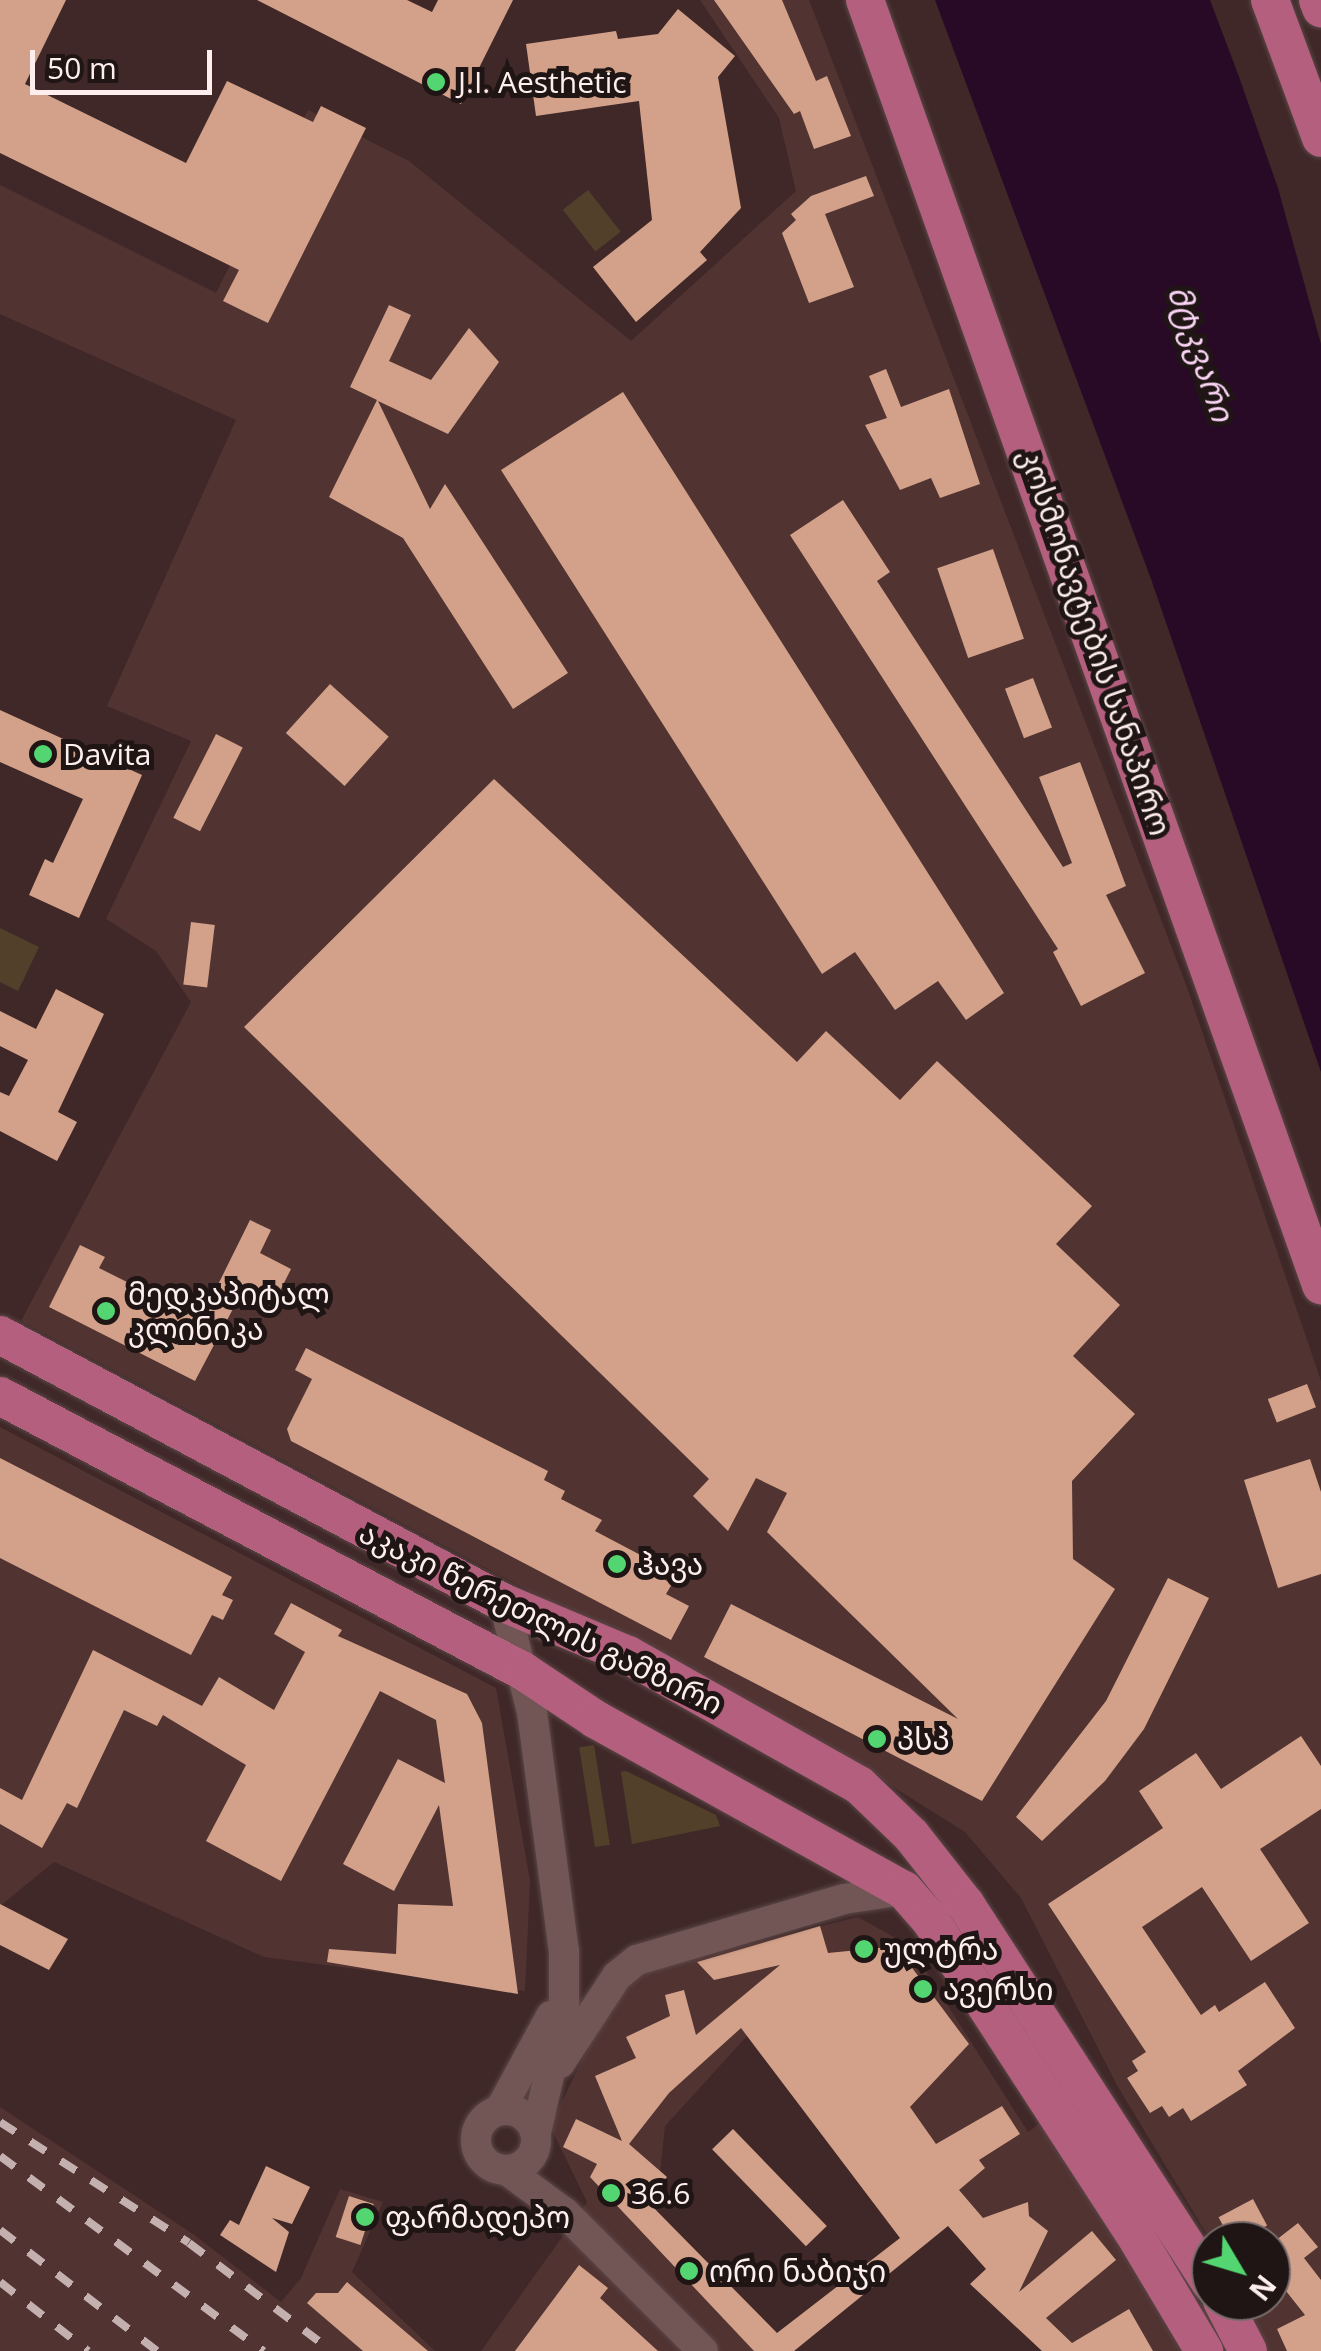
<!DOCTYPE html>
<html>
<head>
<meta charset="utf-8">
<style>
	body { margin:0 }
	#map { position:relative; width:1321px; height:2351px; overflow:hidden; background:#402828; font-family:"Open Sans","Noto Sans Georgian",sans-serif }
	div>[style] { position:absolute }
	.built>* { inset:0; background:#513332 }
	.green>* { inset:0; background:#52402a; transform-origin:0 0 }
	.water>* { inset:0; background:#280926 }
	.building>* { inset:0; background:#d3a189; transform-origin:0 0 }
	.roads { filter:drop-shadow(0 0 2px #5a4646) drop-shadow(0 0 2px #5a4646) }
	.minor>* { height:30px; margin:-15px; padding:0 15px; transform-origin:15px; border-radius:15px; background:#715655 }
	.minor>.ring { margin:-15px; padding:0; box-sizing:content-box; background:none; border:30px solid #715655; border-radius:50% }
	.major>* { height:38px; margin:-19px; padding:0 19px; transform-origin:19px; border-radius:19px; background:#b55f7f }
	.rail>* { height:8px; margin-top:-4px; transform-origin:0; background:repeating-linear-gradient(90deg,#c3b0af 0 18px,transparent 0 36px) }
	.dots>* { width:28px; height:28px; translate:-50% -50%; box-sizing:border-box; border:5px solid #1f1514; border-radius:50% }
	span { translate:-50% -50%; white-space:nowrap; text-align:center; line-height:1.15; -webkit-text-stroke:10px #1f1514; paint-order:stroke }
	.poi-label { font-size:30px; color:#feeeed }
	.left { translate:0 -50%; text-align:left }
	.street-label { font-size:30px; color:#feeeed }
	.water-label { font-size:32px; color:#f9d4f4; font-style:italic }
	.north { position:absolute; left:1191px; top:2221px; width:100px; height:100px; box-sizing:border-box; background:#1f1514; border:2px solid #786c6b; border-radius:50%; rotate:128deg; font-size:28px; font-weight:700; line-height:40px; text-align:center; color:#feeeed }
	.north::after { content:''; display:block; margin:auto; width:35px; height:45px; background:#53d672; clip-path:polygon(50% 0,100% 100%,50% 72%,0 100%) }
	.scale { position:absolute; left:30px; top:50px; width:182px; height:45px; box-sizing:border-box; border:5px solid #feeeed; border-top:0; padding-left:12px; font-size:30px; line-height:35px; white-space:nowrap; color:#feeeed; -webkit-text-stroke:8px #1f1514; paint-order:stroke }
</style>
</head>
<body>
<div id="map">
	<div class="built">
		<div style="clip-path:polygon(700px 0,809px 0,1188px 990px,1321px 1381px,1321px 2351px,1265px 2351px,1241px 2301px,1271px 2301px,1271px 2241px,1211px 2241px,1118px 2087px,1021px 1898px,965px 1832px,863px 1768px,21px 1321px,191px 1002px,156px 951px,106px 919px,191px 741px,107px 706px,236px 420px,0 314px,0 185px,216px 293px,308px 110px,409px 161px,631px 341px,796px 191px,779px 118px)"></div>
		<div style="clip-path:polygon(0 1427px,496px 1688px,530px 1881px,525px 1991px,264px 1957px,54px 1862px,0 1906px)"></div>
		<div style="clip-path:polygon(858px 1917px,910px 1946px,1028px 2132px,1040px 2123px,1102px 2211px,1186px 2351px,1080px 2351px,1013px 2286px,959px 2190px,900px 2238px,747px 2036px,665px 2126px,656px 2210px,772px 2351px,481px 2351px,587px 2202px,550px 2126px,623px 1976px)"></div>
		<div style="clip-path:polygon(0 2107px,193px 2234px,281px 2302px,301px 2278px,340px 2189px,383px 2202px,352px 2272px,435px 2351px,0 2351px)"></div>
	</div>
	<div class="green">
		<div style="left:588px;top:190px;width:53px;height:32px;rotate:52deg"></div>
		<div style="clip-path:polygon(0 928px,39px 947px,18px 991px,0 982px)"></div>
		<div style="left:594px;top:1745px;width:101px;height:15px;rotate:81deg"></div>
		<div style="clip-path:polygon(626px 1771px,716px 1815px,720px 1826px,632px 1844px,621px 1772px)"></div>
	</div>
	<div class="water">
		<div style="clip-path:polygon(935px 0,1210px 0,1238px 74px,1278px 188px,1321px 344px,1321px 1072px,1151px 579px)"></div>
	</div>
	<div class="building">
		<div style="clip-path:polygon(0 0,66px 0,25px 84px,186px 163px,227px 81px,313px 122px,321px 106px,366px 128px,268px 323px,223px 301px,239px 270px,0 153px)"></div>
		<div style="clip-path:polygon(257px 0,407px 0,432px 12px,438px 0,513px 0,461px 104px)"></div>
		<div style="clip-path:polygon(714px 0,782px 0,816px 81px,827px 76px,851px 136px,814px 149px,800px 111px,794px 114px)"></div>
		<div style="clip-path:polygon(678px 9px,735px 56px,718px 77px,741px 208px,700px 252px,707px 260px,636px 322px,593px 267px,652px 220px,639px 101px,536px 116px,526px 44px,616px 31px,618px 39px,658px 34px)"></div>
		<div style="clip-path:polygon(866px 176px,874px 196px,825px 214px,854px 287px,809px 303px,782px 233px,796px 220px,791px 214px,811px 196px)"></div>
		<div style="clip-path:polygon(389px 305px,411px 315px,389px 361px,431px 380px,469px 328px,499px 362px,448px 434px,378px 401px,430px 509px,445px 484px,568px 673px,513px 709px,403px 538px,329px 497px,377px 400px,350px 387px)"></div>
		<div style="clip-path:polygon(886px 369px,901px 407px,949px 389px,980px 484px,940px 498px,931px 478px,900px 490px,865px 425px,887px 418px,869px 376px)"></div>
		<div style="clip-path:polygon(623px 392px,1004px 993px,966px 1020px,938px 981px,895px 1010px,855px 952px,822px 974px,501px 470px)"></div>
		<div style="clip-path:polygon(843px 500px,890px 572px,877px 581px,1063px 867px,1072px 863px,1039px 777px,1080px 762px,1126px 886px,1106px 895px,1145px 973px,1081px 1006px,1053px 952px,1058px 949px,790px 535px)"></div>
		<div style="left:993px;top:549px;width:95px;height:59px;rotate:71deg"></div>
		<div style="left:1033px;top:678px;width:53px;height:30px;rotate:69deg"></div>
		<div style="left:330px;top:684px;width:79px;height:66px;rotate:42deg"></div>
		<div style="clip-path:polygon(0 710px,142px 775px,79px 918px,29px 895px,45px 859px,53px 863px,83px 799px,0 762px)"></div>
		<div style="left:216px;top:734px;width:30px;height:94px;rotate:27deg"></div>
		<div style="clip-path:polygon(494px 779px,797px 1062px,826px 1031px,900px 1100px,937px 1061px,1092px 1206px,1056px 1244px,1120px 1305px,1073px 1356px,1135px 1414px,1072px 1481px,1073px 1559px,1115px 1589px,982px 1801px,704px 1657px,731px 1604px,958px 1719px,767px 1532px,787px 1493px,756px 1478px,728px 1531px,693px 1496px,709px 1479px,244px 1027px)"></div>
		<div style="left:191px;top:922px;width:24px;height:63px;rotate:7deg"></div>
		<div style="clip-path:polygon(56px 989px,104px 1014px,58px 1112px,77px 1122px,57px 1161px,0 1131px,0 1092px,9px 1096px,28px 1060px,0 1046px,0 1011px,36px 1029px)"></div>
		<div style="clip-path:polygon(250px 1220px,271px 1230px,260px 1253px,291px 1269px,275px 1301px,245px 1286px,195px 1381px,49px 1307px,80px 1245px,105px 1257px,99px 1268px,201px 1319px)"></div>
		<div style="clip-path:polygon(306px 1348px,548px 1471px,544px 1480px,565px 1491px,561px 1499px,602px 1520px,595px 1531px,667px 1569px,662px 1578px,672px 1584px,666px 1594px,689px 1606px,671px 1640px,291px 1441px,287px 1429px,312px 1379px,295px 1370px)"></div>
		<div style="left:1307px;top:1384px;width:25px;height:42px;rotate:69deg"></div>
		<div style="clip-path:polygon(0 1458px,232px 1577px,222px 1595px,233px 1600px,223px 1620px,212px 1615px,191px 1655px,0 1558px)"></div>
		<div style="clip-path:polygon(1310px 1459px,1321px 1492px,1321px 1574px,1278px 1588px,1244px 1480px)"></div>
		<div style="clip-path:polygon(1168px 1578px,1209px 1598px,1144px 1729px,1105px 1781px,1042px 1841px,1016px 1817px,1106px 1701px)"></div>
		<div style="clip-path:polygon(291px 1603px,342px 1630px,338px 1636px,467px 1694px,482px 1723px,518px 1994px,327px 1962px,329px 1949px,396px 1954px,398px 1904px,453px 1906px,439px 1805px,394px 1891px,343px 1864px,398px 1759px,445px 1783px,436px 1720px,380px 1691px,281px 1881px,206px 1841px,246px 1765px,163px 1715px,157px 1726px,124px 1710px,77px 1808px,67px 1803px,42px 1848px,0 1824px,0 1788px,22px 1800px,93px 1650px,202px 1706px,219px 1677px,274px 1710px,305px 1652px,274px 1634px)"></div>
		<div style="clip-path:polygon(1301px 1736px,1321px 1766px,1321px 1809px,1260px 1849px,1309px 1923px,1251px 1961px,1202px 1887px,1142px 1927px,1201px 2015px,1215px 2005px,1219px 2012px,1265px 1982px,1295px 2028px,1238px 2071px,1247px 2085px,1191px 2121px,1183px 2108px,1169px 2117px,1162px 2106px,1150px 2113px,1127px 2078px,1138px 2071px,1132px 2061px,1146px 2052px,1048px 1904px,1163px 1828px,1139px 1791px,1196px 1753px,1221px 1789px)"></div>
		<div style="clip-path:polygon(0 1904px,68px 1939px,49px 1970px,0 1945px)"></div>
		<div style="clip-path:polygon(evenodd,820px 1926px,828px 1953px,889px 1947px,901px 1953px,969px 2044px,910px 2107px,936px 2144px,1002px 2106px,1020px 2134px,979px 2160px,985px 2168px,959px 2190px,983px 2218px,1028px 2202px,1029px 2216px,1048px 2231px,1019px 2292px,1092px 2231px,1116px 2260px,1046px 2318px,1072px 2343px,1129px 2309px,1153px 2351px,1042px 2351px,970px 2284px,986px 2269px,948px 2226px,794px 2351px,754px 2351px,590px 2177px,597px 2164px,563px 2147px,576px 2119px,622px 2141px,595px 2076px,636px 2058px,626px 2037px,670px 2016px,665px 1995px,684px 1990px,696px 2035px,780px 1965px,714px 1980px,697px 1962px,820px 1926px,741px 2028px,900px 2238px,777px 2333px,647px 2201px,667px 2177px,629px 2144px,669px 2093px,741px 2028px)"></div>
		<div style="left:733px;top:2129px;width:135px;height:29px;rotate:46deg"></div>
		<div style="clip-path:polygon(266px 2166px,310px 2187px,292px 2224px,272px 2218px,289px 2232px,276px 2272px,220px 2235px,230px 2220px,239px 2225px)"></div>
		<div style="left:349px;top:2196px;width:26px;height:43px;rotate:18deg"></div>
		<div style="left:1253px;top:2199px;width:30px;height:39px;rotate:62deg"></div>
		<div style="clip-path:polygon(1298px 2223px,1318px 2247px,1304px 2258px,1321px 2280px,1321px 2351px,1287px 2351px,1277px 2329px,1305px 2315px,1271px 2272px,1271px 2244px)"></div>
		<div style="clip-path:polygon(579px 2265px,608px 2288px,600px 2298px,658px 2351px,515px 2351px)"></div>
		<div style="clip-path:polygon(347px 2282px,428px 2351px,363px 2351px,307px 2303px,316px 2293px,338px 2293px)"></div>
	</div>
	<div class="roads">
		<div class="minor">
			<div style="left:504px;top:1603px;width:113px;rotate:75.6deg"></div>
			<div style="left:532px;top:1712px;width:241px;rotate:82.4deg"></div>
			<div style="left:564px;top:1951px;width:60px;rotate:90deg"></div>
			<div style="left:564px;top:2011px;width:124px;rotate:103deg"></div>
			<div style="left:560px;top:2063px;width:104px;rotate:-56.8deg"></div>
			<div style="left:617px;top:1976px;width:26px;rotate:-39deg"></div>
			<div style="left:637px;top:1960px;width:216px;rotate:-16.4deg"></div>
			<div style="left:844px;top:1899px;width:61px;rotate:-8.5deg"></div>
			<div class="ring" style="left:476px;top:2110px;width:30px;height:30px"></div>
			<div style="left:500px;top:2110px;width:107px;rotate:-61.5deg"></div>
			<div style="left:508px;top:2171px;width:71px;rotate:36.4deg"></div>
			<div style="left:565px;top:2213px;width:195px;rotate:45deg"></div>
		</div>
		<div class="major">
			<div style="left:865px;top:0;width:1364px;rotate:70.46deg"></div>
			<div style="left:1270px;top:0;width:147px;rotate:69.7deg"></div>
			<div style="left:1318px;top:0;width:9px;rotate:69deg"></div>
			<div style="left:0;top:1335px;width:571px;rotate:28deg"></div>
			<div style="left:504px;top:1603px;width:134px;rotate:22.8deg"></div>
			<div style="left:628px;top:1655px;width:265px;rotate:29.4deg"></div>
			<div style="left:859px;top:1785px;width:72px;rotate:43.9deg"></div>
			<div style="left:911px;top:1835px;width:89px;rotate:51.8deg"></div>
			<div style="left:966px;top:1905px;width:450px;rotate:57.1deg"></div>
			<div style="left:0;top:1396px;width:591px;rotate:27.74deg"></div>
			<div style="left:523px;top:1671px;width:87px;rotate:33.7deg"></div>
			<div style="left:595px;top:1719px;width:353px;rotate:29deg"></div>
			<div style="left:904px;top:1890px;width:41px;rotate:48.9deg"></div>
			<div style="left:931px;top:1921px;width:369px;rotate:57deg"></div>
			<div style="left:1132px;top:2230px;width:141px;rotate:59.2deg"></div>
			<div style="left:1222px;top:2301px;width:56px;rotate:62.5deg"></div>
		</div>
	</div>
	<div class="rail">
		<div style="left:0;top:2122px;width:224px;rotate:32.6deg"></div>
		<div style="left:189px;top:2243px;width:179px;rotate:37.1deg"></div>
		<div style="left:0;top:2156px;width:328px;rotate:36.5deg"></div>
		<div style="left:0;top:2230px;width:198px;rotate:37.6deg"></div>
		<div style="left:0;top:2282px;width:112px;rotate:38.1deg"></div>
	</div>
	<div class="dots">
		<div style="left:436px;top:82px;background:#53d672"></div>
		<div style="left:43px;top:754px;background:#53d672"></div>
		<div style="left:106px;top:1311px;background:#53d672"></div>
		<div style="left:617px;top:1564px;background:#53d672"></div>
		<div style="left:877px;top:1739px;background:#53d672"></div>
		<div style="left:864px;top:1949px;background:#53d672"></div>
		<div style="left:923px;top:1989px;background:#53d672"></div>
		<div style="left:611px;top:2193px;background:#53d672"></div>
		<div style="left:365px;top:2217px;background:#53d672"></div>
		<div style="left:689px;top:2271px;background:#53d672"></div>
	</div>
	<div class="poi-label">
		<span class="left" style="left:458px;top:82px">J.I. Aesthetic</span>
		<span class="left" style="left:63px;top:754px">Davita</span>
		<span class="left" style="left:128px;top:1311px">მედკაპიტალ<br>კლინიკა</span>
		<span class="left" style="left:637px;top:1564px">ჰავა</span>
		<span class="left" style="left:897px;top:1739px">პსპ</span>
		<span class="left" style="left:884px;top:1949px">ულტრა</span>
		<span class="left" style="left:943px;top:1989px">ავერსი</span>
		<span class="left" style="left:631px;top:2193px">36.6</span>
		<span class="left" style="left:385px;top:2217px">ფარმადეპო</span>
		<span class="left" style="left:709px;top:2271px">ორი ნაბიჯი</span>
	</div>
	<div class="street-label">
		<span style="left:1095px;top:642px;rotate:71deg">კოსმონავტების სანაპირო</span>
		<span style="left:541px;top:1618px;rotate:26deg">აკაკი წერეთლის გამზირი</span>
	</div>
	<div class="water-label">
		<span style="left:1201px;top:353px;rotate:71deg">მტკვარი</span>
	</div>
	<div class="north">N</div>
	<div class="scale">50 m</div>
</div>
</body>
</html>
